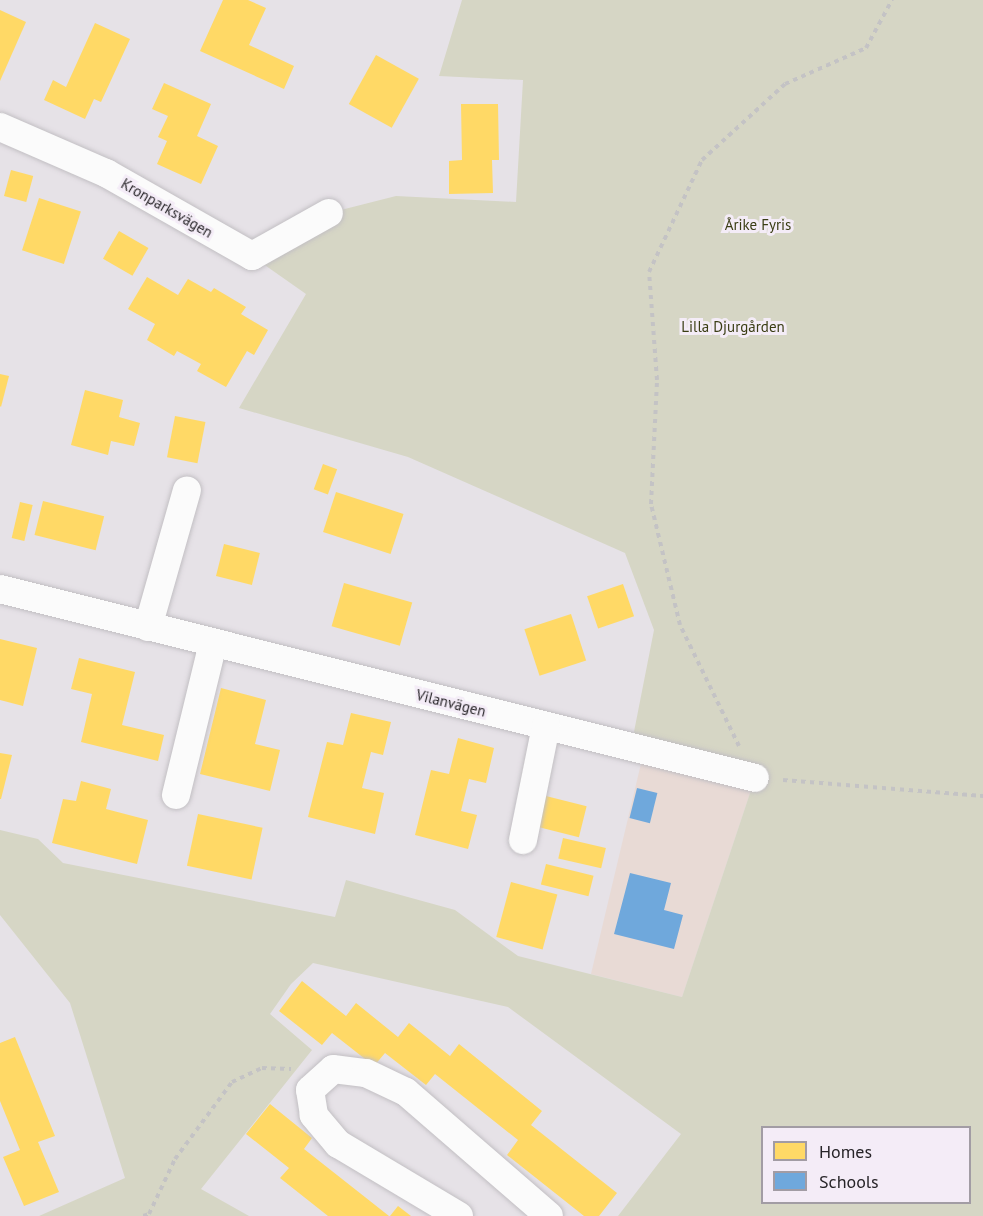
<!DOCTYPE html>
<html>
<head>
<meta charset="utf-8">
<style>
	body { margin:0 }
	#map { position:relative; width:983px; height:1216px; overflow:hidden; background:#e6e2e7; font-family:"PT Sans",sans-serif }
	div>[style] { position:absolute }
	.industrial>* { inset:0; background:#e8dad5 }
	.green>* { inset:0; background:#d6d6c5 }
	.homes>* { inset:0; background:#ffd966; transform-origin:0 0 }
	.schools>* { inset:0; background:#6fa8dc; transform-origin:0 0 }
	.path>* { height:4px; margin-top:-2px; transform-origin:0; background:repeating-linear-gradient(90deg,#c4c3c5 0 4.5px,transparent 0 9px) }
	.roads { filter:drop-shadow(0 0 2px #c2bfc3) drop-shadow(0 0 2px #c2bfc3) }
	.minor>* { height:28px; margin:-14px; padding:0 14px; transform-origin:14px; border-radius:14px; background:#fbfbfb }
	span { translate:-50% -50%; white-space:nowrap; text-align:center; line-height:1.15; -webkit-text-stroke:6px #f4ecf7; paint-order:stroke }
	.street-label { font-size:15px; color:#272428 }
	.park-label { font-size:15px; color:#3a3d14 }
	.legend { position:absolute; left:761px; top:1126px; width:210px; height:78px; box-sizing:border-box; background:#f4ecf7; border:2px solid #a29ca4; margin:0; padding:8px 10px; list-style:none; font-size:18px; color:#272428 }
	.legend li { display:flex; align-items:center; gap:12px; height:30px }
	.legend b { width:30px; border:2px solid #a29ca4 }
</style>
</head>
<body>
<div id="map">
	<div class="industrial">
		<div style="clip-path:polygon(644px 751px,755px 778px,682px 997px,591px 974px)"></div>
	</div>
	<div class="green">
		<div style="clip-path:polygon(evenodd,462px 0,983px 0,983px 1216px,618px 1216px,681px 1134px,508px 1007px,313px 963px,291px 984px,270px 1014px,312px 1050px,201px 1189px,249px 1216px,39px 1216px,125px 1178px,70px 1003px,0 915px,0 830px,38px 839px,63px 863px,335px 917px,346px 880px,455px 910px,518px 956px,682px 997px,755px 778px,631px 747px,654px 630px,625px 553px,408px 457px,239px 408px,306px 294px,252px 256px,329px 213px,396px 196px,516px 202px,523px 80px,439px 76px,462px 0,762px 1128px,970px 1128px,970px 1202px,762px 1202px,762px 1128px)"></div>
	</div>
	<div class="homes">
		<div style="clip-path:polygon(223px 0,248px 0,266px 8px,249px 45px,294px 66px,284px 89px,200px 51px)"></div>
		<div style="clip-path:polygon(0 10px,26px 22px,0 81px)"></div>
		<div style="clip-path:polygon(95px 23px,130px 39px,101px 102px,94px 99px,85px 119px,44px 100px,53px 80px,66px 87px)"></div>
		<div style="left:376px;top:55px;width:49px;height:56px;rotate:29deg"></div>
		<div style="clip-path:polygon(164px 83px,211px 104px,197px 136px,218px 146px,201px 184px,157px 164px,167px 141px,158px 137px,168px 116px,152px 109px)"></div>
		<div style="clip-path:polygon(461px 104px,498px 104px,499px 160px,492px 160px,493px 193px,449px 194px,449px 161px,462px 160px)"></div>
		<div style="left:11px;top:170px;width:23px;height:27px;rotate:15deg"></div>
		<div style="left:39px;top:198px;width:44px;height:55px;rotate:18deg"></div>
		<div style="left:119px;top:231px;width:34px;height:32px;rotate:30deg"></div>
		<div style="clip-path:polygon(147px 277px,178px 295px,188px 279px,211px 292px,214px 288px,246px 307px,241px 314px,268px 330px,254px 355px,247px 351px,226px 387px,197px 371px,201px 364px,177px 351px,174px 356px,147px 340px,155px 324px,128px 309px)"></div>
		<div style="clip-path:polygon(0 374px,9px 376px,1px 407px,0 406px)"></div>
		<div style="clip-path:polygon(85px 390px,123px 400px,119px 417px,140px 423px,134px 446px,111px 441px,108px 455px,71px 445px)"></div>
		<div style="left:175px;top:416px;width:31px;height:42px;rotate:11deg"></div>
		<div style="left:323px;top:464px;width:15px;height:27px;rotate:20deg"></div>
		<div style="left:336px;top:492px;width:71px;height:42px;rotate:18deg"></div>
		<div style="left:43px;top:501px;width:63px;height:35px;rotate:14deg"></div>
		<div style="left:20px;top:502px;width:13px;height:37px;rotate:13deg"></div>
		<div style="left:224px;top:544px;width:37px;height:33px;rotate:14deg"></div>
		<div style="left:344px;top:583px;width:71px;height:45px;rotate:16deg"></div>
		<div style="left:623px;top:584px;width:34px;height:38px;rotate:71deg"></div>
		<div style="left:571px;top:614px;width:49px;height:49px;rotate:72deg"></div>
		<div style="clip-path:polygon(0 639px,37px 648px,23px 706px,0 700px)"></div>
		<div style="clip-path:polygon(79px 658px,135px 672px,122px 725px,164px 735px,158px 761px,81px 742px,92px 694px,71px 689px)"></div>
		<div style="clip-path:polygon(221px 688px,266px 700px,255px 744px,280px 750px,270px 791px,200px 774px)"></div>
		<div style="clip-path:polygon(351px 713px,391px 722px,383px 755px,371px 752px,362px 788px,384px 793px,375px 834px,308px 817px,327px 742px,343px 745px)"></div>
		<div style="clip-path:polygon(458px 738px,494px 748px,486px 783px,469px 779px,461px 811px,477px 815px,468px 849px,415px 835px,431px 770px,449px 774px)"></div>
		<div style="clip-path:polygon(0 753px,12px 755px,1px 799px,0 799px)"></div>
		<div style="clip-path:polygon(81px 781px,111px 789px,106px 809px,148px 820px,137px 864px,52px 843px,63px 799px,76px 801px)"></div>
		<div style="left:542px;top:795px;width:46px;height:32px;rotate:14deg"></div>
		<div style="left:198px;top:814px;width:66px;height:53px;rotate:12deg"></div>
		<div style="left:563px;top:838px;width:44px;height:21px;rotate:13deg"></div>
		<div style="left:546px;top:864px;width:49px;height:21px;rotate:14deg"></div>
		<div style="left:511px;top:882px;width:48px;height:57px;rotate:15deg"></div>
		<div style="clip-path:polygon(302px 981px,346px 1016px,356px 1003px,398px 1037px,409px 1023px,450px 1056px,459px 1044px,542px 1111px,531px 1125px,617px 1193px,599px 1216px,584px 1216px,507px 1155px,518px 1140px,435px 1074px,426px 1085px,385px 1053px,374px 1066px,332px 1033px,322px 1045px,279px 1011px)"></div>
		<div style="clip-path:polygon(15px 1037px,55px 1136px,38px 1142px,59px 1192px,24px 1206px,3px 1157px,20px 1150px,0 1101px,0 1043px)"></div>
		<div style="clip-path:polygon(270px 1104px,312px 1138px,304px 1149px,389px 1216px,328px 1216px,280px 1178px,289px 1168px,246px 1134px)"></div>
		<div style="clip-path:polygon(398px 1206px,411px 1216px,390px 1216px)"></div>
	</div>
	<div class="schools">
		<div style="left:637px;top:788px;width:21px;height:31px;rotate:14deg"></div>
		<div style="clip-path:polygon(630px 873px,671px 883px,664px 910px,683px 915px,674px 949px,614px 934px)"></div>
	</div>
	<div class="path">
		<div style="left:739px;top:746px;width:135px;rotate:-116deg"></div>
		<div style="left:680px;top:625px;width:124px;rotate:-103.5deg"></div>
		<div style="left:651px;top:504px;width:124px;rotate:-87.2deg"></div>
		<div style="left:657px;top:380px;width:108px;rotate:-94.2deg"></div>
		<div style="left:649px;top:272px;width:124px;rotate:-64.7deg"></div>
		<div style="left:702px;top:160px;width:113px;rotate:-42.5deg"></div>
		<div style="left:785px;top:84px;width:89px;rotate:-24deg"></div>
		<div style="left:866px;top:48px;width:55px;rotate:-61.6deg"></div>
		<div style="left:783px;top:780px;width:201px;rotate:4.6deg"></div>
		<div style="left:143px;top:1216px;width:6px;rotate:-18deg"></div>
		<div style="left:149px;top:1214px;width:61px;rotate:-64.7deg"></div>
		<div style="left:175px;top:1159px;width:96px;rotate:-53.5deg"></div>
		<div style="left:232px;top:1082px;width:33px;rotate:-25deg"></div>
		<div style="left:262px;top:1068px;width:29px;rotate:2deg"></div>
	</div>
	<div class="roads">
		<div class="minor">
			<div style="left:0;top:127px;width:116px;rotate:23.5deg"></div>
			<div style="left:106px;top:173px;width:168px;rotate:29.6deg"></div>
			<div style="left:252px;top:256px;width:88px;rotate:-29.2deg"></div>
			<div style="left:0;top:589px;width:778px;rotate:14.05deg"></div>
			<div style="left:148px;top:627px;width:142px;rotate:-74.1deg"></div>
			<div style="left:176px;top:795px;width:156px;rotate:-76.3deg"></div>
			<div style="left:523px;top:840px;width:116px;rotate:-78.6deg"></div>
			<div style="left:459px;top:1216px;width:141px;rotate:-149.2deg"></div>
			<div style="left:338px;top:1144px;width:38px;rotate:-130deg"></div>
			<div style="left:314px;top:1115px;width:25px;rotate:-99deg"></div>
			<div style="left:310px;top:1090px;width:31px;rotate:-42deg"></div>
			<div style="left:333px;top:1069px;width:33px;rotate:7deg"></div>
			<div style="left:366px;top:1073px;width:44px;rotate:25.4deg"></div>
			<div style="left:406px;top:1092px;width:189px;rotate:40.9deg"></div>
		</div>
	</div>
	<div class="street-label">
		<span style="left:167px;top:208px;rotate:30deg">Kronparksvägen</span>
		<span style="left:451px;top:703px;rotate:14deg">Vilanvägen</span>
	</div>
	<div class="park-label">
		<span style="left:758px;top:225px">Årike Fyris</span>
		<span style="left:733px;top:327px">Lilla Djurgården</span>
	</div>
	<ul class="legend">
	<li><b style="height:16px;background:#ffd966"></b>Homes</li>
	<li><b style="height:16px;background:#6fa8dc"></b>Schools</li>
	</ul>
</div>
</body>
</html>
